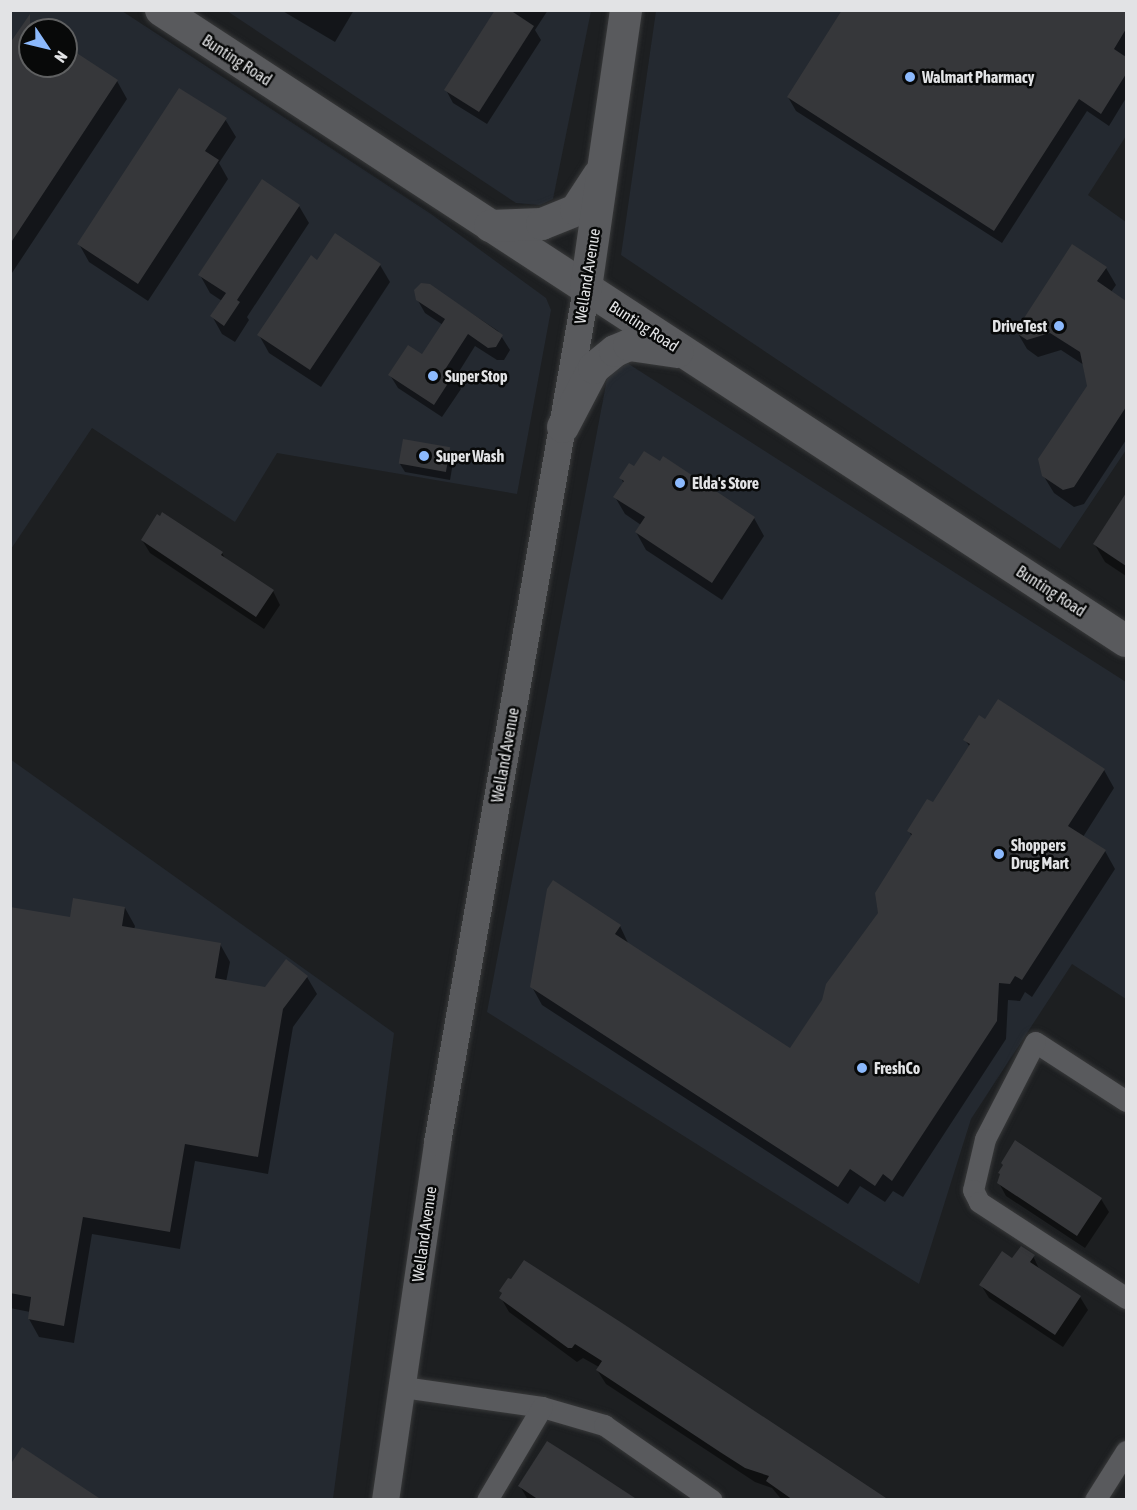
<!DOCTYPE html>
<html>
<head>
<meta charset="utf-8">
<style>
	body { margin:0 }
	#map { position:relative; width:1137px; height:1510px; overflow:hidden; background:#1d1f21; font-family:"Asap Condensed",sans-serif }
	div>[style] { position:absolute }
	.built>* { inset:0; background:#242930 }
	.shadow>* { inset:0; background:#0007 }
	.building>* { inset:0; background:#36373a; transform-origin:0 0 }
	.roads { filter:drop-shadow(0 0 2px #38393a) drop-shadow(0 0 2px #38393a) }
	.minor>* { height:21px; margin:-10.5px; padding:0 10.5px; transform-origin:10.5px; border-radius:10.5px; background:#595a5d }
	.tertiary>* { height:27px; margin:-13.5px; padding:0 13.5px; transform-origin:13.5px; border-radius:13.5px; background:#595a5d }
	.secondary>* { height:32px; margin:-16px; padding:0 16px; transform-origin:16px; border-radius:16px; background:#595a5d }
	.dots>* { width:16px; height:16px; translate:-50% -50%; box-sizing:border-box; border:3px solid #080909; border-radius:50% }
	span { translate:-50% -50%; white-space:nowrap; text-align:center; line-height:1.15; -webkit-text-stroke:5px #080909; paint-order:stroke }
	.street-label { font-size:16px; color:#e2e3e5 }
	.poi-label { font-size:16px; color:#e2e3e5; font-weight:700 }
	.left { translate:0 -50%; text-align:left }
	.right { translate:-100% -50%; text-align:right }
	.frame { position:absolute; inset:0; border:12px solid #e2e3e5; pointer-events:none }
	.north { position:absolute; left:18px; top:18px; width:60px; height:60px; box-sizing:border-box; background:#080909; border:2px solid #5f6061; border-radius:50%; rotate:125deg; font-size:16px; font-weight:700; line-height:24px; text-align:center; color:#e2e3e5 }
	.north::after { content:''; display:block; margin:auto; width:21px; height:27px; background:#8cb9fc; clip-path:polygon(50% 0,100% 100%,50% 72%,0 100%) }
</style>
</head>
<body>
<div id="map">
	<div class="built">
		<div style="clip-path:polygon(evenodd,11px 11px,122px 11px,431px 214px,546px 298px,551px 310px,517px 494px,277px 453px,235px 522px,92px 428px,11px 549px,11px 11px,30px 30px,66px 30px,66px 66px,30px 66px,30px 30px)"></div>
		<div style="clip-path:polygon(227px 11px,591px 11px,553px 199px,540px 205px,516px 203px)"></div>
		<div style="clip-path:polygon(656px 11px,1126px 11px,1126px 136px,1088px 195px,1126px 222px,1126px 450px,1060px 549px,621px 255px)"></div>
		<div style="clip-path:polygon(624px 361px,1126px 682px,1126px 999px,1072px 964px,971px 1119px,919px 1284px,487px 1012px,607px 379px)"></div>
		<div style="clip-path:polygon(10px 759px,394px 1033px,333px 1499px,11px 1499px)"></div>
	</div>
	<div class="shadow">
		<div style="clip-path:polygon(281px 10px,354px 10px,335px 42px)"></div>
		<div style="clip-path:polygon(497px 10px,548px 10px,535px 30px,541px 40px,487px 124px,453px 103px,446px 90px)"></div>
		<div style="clip-path:polygon(844px 10px,1126px 10px,1126px 53px,1124px 57px,1126px 59px,1126px 98px,1109px 126px,1087px 111px,1002px 243px,796px 111px,788px 97px)"></div>
		<div style="clip-path:polygon(27px 22px,39px 30px,30px 30px,30px 66px,66px 66px,66px 48px,117px 81px,127px 99px,10px 276px,10px 46px)"></div>
		<div style="clip-path:polygon(225px 119px,236px 137px,219px 163px,228px 179px,148px 301px,89px 262px,79px 244px)"></div>
		<div style="clip-path:polygon(299px 206px,309px 223px,247px 317px,249px 320px,235px 342px,222px 334px,212px 316px,222px 301px,210px 293px,200px 275px)"></div>
		<div style="clip-path:polygon(318px 262px,380px 265px,390px 282px,321px 387px,269px 353px,259px 335px)"></div>
		<div style="clip-path:polygon(1106px 268px,1116px 285px,1111px 292px,1126px 303px,1126px 440px,1084px 504px,1074px 507px,1054px 493px,1043px 475px,1088px 386px,1084px 365px,1061px 350px,1038px 357px,1027px 349px,1017px 332px)"></div>
		<div style="clip-path:polygon(429px 285px,498px 331px,510px 350px,504px 360px,497px 360px,475px 346px,455px 378px,461px 389px,442px 417px,398px 388px,390px 375px,422px 356px,443px 325px,425px 313px,417px 299px)"></div>
		<div style="clip-path:polygon(449px 449px,454px 457px,450px 480px,405px 472px,400px 464px)"></div>
		<div style="clip-path:polygon(634px 468px,754px 518px,764px 536px,722px 600px,646px 550px,636px 532px,641px 525px,625px 514px,615px 497px,624px 484px,621px 478px)"></div>
		<div style="clip-path:polygon(1126px 496px,1126px 576px,1105px 562px,1095px 545px)"></div>
		<div style="clip-path:polygon(142px 540px,222px 553px,226px 560px,273px 591px,280px 605px,264px 629px,150px 553px)"></div>
		<div style="clip-path:polygon(999px 701px,1104px 770px,1114px 788px,1083px 837px,1105px 851px,1115px 869px,1032px 997px,1025px 992px,1020px 1001px,1008px 1000px,1006px 1039px,903px 1197px,893px 1191px,885px 1202px,860px 1186px,848px 1204px,542px 1005px,532px 987px,620px 926px,629px 945px,791px 1050px,880px 914px,912px 837px,909px 831px,933px 804px,970px 747px,965px 740px,986px 721px)"></div>
		<div style="clip-path:polygon(10px 908px,71px 919px,125px 908px,135px 926px,134px 930px,220px 944px,230px 962px,226px 982px,266px 989px,307px 977px,317px 994px,293px 1027px,268px 1174px,195px 1161px,180px 1249px,92px 1234px,74px 1343px,39px 1337px,29px 1319px,30px 1312px,10px 1308px)"></div>
		<div style="clip-path:polygon(999px 1183px,1101px 1199px,1109px 1212px,1085px 1248px,1006px 1196px)"></div>
		<div style="clip-path:polygon(1033px 1256px,1040px 1271px,1080px 1297px,1088px 1310px,1063px 1347px,989px 1298px,981px 1285px)"></div>
		<div style="clip-path:polygon(501px 1298px,886px 1500px,782px 1500px,772px 1488px,755px 1482px,606px 1384px,597px 1370px,599px 1367px,583px 1358px,577px 1362px,509px 1312px)"></div>
		<div style="clip-path:polygon(520px 1486px,635px 1500px,528px 1500px)"></div>
	</div>
	<div class="building">
		<div style="clip-path:polygon(495px 10px,510px 10px,534px 26px,479px 112px,444px 90px)"></div>
		<div style="clip-path:polygon(842px 10px,1126px 10px,1126px 29px,1114px 49px,1126px 57px,1126px 74px,1101px 114px,1079px 99px,994px 231px,787px 97px)"></div>
		<div style="clip-path:polygon(30px 14px,30px 66px,66px 66px,66px 46px,118px 80px,10px 244px,10px 43px)"></div>
		<div style="clip-path:polygon(179px 88px,227px 118px,205px 151px,219px 160px,138px 284px,77px 244px)"></div>
		<div style="clip-path:polygon(262px 179px,300px 205px,237px 300px,240px 302px,224px 326px,210px 316px,226px 293px,198px 275px)"></div>
		<div style="clip-path:polygon(335px 233px,381px 264px,310px 370px,257px 335px,311px 255px,317px 260px)"></div>
		<div style="clip-path:polygon(1072px 244px,1107px 267px,1097px 281px,1126px 301px,1126px 407px,1074px 487px,1063px 490px,1042px 476px,1038px 459px,1087px 386px,1080px 352px,1050px 333px,1027px 340px,1015px 332px)"></div>
		<div style="clip-path:polygon(421px 283px,430px 284px,503px 335px,496px 347px,488px 348px,468px 334px,446px 368px,454px 374px,434px 405px,388px 375px,408px 345px,422px 354px,445px 319px,416px 300px,414px 290px)"></div>
		<div style="left:403px;top:439px;width:48px;height:25px;rotate:10deg"></div>
		<div style="clip-path:polygon(644px 451px,660px 461px,663px 456px,755px 517px,712px 583px,635px 532px,645px 517px,613px 497px,624px 481px,619px 478px,629px 463px,634px 466px)"></div>
		<div style="clip-path:polygon(1126px 493px,1126px 566px,1093px 544px)"></div>
		<div style="clip-path:polygon(162px 512px,223px 552px,221px 555px,274px 590px,256px 617px,141px 540px,157px 514px,160px 516px)"></div>
		<div style="clip-path:polygon(998px 699px,1105px 769px,1068px 826px,1106px 850px,1022px 980px,1015px 976px,1010px 984px,999px 983px,997px 1021px,892px 1181px,883px 1174px,875px 1186px,850px 1169px,838px 1187px,530px 987px,547px 889px,553px 880px,621px 925px,615px 934px,790px 1048px,822px 1000px,826px 984px,878px 913px,875px 893px,912px 834px,907px 831px,927px 799px,933px 802px,970px 744px,963px 740px,979px 715px,985px 719px)"></div>
		<div style="clip-path:polygon(73px 898px,125px 907px,122px 926px,221px 943px,215px 978px,265px 987px,286px 959px,308px 976px,283px 1009px,258px 1157px,185px 1144px,170px 1232px,83px 1217px,64px 1326px,28px 1319px,31px 1297px,10px 1293px,10px 907px,70px 917px)"></div>
		<div style="clip-path:polygon(1015px 1140px,1102px 1198px,1077px 1236px,997px 1183px,1000px 1174px,998px 1173px,1003px 1165px,1001px 1163px)"></div>
		<div style="clip-path:polygon(1021px 1246px,1035px 1255px,1030px 1262px,1081px 1296px,1055px 1335px,979px 1285px,1002px 1251px,1012px 1258px)"></div>
		<div style="clip-path:polygon(524px 1260px,622px 1323px,889px 1500px,793px 1500px,766px 1481px,769px 1476px,745px 1468px,720px 1452px,596px 1370px,602px 1361px,575px 1344px,572px 1348px,568px 1348px,499px 1298px,502px 1293px,499px 1291px,508px 1278px,511px 1279px)"></div>
		<div style="clip-path:polygon(547px 1441px,577px 1460px,638px 1500px,539px 1500px,518px 1486px)"></div>
		<div style="clip-path:polygon(22px 1447px,102px 1500px,10px 1500px,10px 1465px)"></div>
	</div>
	<div class="roads">
		<div class="minor">
			<div style="left:1126px;top:1101px;width:108px;rotate:-147deg"></div>
			<div style="left:1035px;top:1042px;width:109px;rotate:117.3deg"></div>
			<div style="left:985px;top:1139px;width:52px;rotate:103.2deg"></div>
			<div style="left:973px;top:1190px;width:13px;rotate:63deg"></div>
			<div style="left:979px;top:1202px;width:176px;rotate:33.1deg"></div>
			<div style="left:403px;top:1387px;width:140px;rotate:8.2deg"></div>
			<div style="left:542px;top:1407px;width:65px;rotate:16.2deg"></div>
			<div style="left:604px;top:1425px;width:131px;rotate:34.8deg"></div>
			<div style="left:487px;top:1500px;width:108px;rotate:-59.4deg"></div>
			<div style="left:1095px;top:1500px;width:58px;rotate:-57.7deg"></div>
		</div>
		<div class="tertiary">
			<div style="left:385px;top:1500px;width:362px;rotate:-81.7deg"></div>
			<div style="left:437px;top:1142px;width:867px;rotate:-80.1deg"></div>
		</div>
		<div class="secondary">
			<div style="left:161px;top:10px;width:1153px;rotate:33.18deg"></div>
			<div style="left:490px;top:226px;width:52px;rotate:-2.2deg"></div>
			<div style="left:542px;top:224px;width:37px;rotate:-22deg"></div>
			<div style="left:576px;top:210px;width:42px;rotate:-56.7deg"></div>
			<div style="left:586px;top:288px;width:281px;rotate:-81.8deg"></div>
			<div style="left:563px;top:427px;width:67px;rotate:-62.3deg"></div>
			<div style="left:594px;top:368px;width:27px;rotate:-39deg"></div>
			<div style="left:615px;top:351px;width:15px;rotate:-23deg"></div>
			<div style="left:629px;top:345px;width:49px;rotate:8.1deg"></div>
		</div>
	</div>
	<div class="dots">
		<div style="left:910px;top:77px;background:#8cb9fc"></div>
		<div style="left:1059px;top:326px;background:#8cb9fc"></div>
		<div style="left:433px;top:376px;background:#8cb9fc"></div>
		<div style="left:424px;top:456px;background:#8cb9fc"></div>
		<div style="left:680px;top:483px;background:#8cb9fc"></div>
		<div style="left:999px;top:854px;background:#8cb9fc"></div>
		<div style="left:862px;top:1068px;background:#8cb9fc"></div>
	</div>
	<div class="street-label">
		<span style="left:237px;top:60px;rotate:33deg">Bunting Road</span>
		<span style="left:587px;top:276px;rotate:-81deg">Welland Avenue</span>
		<span style="left:644px;top:326px;rotate:33deg">Bunting Road</span>
		<span style="left:1051px;top:591px;rotate:33deg">Bunting Road</span>
		<span style="left:505px;top:755px;rotate:-80deg">Welland Avenue</span>
		<span style="left:424px;top:1234px;rotate:-82deg">Welland Avenue</span>
	</div>
	<div class="poi-label">
		<span class="left" style="left:922px;top:77px">Walmart Pharmacy</span>
		<span class="right" style="left:1047px;top:326px">DriveTest</span>
		<span class="left" style="left:445px;top:376px">Super Stop</span>
		<span class="left" style="left:436px;top:456px">Super Wash</span>
		<span class="left" style="left:692px;top:483px">Elda's Store</span>
		<span class="left" style="left:1011px;top:854px">Shoppers<br>Drug Mart</span>
		<span class="left" style="left:874px;top:1068px">FreshCo</span>
	</div>
	<div class="frame"></div>
	<div class="north">N</div>
</div>
</body>
</html>
